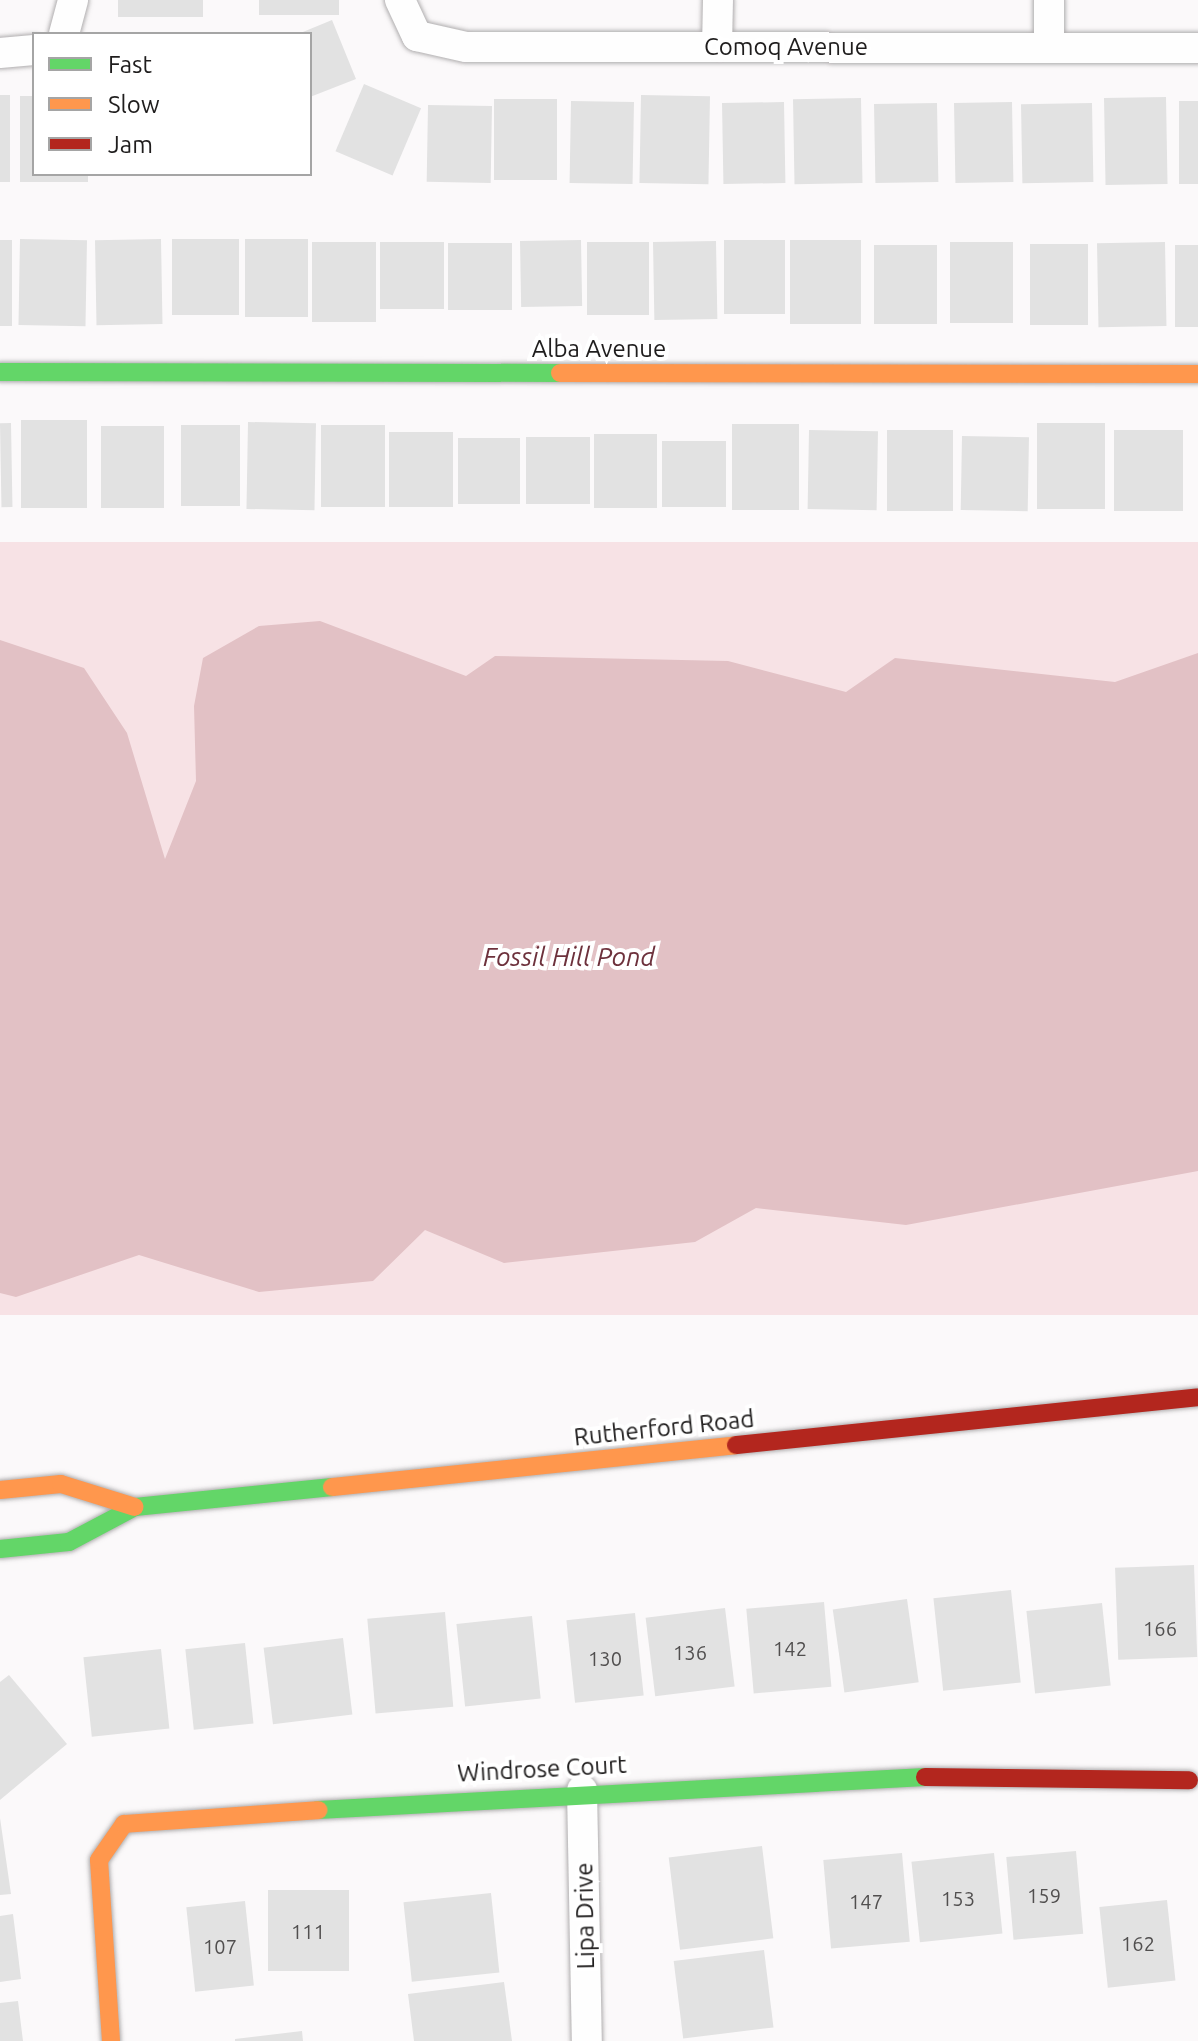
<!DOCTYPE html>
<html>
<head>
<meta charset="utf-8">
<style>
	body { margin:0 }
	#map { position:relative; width:1198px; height:2041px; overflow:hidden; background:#fbf9fa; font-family:Ubuntu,sans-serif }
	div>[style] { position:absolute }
	.green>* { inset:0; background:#f7e2e5; transform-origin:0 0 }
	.water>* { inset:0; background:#e2c1c5 }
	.building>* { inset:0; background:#e2e2e2; transform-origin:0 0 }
	.roads { filter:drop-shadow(0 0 2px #b0aeaf) drop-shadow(0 0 2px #b0aeaf) }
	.street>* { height:30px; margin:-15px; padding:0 15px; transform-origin:15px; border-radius:15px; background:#fefefe }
	.fast>* { height:18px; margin:-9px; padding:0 9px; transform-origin:9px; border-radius:9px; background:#63d668 }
	.slow>* { height:18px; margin:-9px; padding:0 9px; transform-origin:9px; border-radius:9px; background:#ff974d }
	.jam>* { height:18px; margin:-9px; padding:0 9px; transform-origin:9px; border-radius:9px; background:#b3261e }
	span { translate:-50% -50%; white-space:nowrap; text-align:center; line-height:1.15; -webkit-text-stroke:8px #fff; paint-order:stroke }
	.number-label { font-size:20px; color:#514f4f }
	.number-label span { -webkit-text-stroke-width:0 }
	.street-label { font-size:24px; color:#1f1d1d }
	.water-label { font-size:26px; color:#6d313c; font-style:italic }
	.legend { position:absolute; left:32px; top:32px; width:280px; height:144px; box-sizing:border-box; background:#fff; border:2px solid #a5a5a5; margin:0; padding:10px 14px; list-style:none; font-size:24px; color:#1f1d1d }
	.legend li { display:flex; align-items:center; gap:16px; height:40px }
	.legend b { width:40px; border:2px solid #a5a5a5 }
</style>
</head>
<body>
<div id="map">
	<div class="green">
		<div style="left:1198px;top:542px;width:773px;height:1198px;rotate:90deg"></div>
	</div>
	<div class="water">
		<div style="clip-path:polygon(320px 621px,466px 676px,495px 656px,728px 661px,846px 692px,895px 658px,1115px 682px,1198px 653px,1198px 1171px,906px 1225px,756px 1208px,695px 1242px,504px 1263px,425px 1230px,373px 1281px,259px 1292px,139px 1255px,16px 1297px,0 1293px,0 640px,84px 668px,127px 733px,165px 859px,196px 781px,194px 706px,203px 658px,259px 626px)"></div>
	</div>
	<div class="building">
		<div style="left:118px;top:0;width:85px;height:17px"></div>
		<div style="left:259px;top:0;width:80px;height:15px"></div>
		<div style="clip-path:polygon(332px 20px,356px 79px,310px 97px,310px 34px,298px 34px)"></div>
		<div style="left:364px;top:84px;width:62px;height:73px;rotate:23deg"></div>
		<div style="left:0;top:95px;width:10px;height:87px"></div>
		<div style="left:641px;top:95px;width:69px;height:88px;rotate:1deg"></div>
		<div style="clip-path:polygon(20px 96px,34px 96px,34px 174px,88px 174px,88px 182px,20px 182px)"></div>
		<div style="left:1166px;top:97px;width:87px;height:62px;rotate:89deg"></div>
		<div style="left:861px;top:98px;width:85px;height:68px;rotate:89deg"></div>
		<div style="left:557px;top:99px;width:81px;height:63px;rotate:90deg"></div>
		<div style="left:571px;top:101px;width:63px;height:82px;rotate:1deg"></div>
		<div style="left:1179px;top:101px;width:19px;height:83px"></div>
		<div style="left:784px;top:102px;width:81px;height:62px;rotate:89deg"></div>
		<div style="left:1012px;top:102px;width:80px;height:58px;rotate:89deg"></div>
		<div style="left:937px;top:103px;width:79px;height:63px;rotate:89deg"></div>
		<div style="left:1092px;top:103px;width:79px;height:71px;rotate:89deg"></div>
		<div style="left:492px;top:106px;width:77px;height:64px;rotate:91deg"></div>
		<div style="left:20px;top:239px;width:67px;height:86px;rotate:1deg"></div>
		<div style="left:161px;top:239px;width:85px;height:66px;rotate:89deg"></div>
		<div style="left:172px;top:239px;width:67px;height:76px"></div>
		<div style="left:245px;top:239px;width:63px;height:78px"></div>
		<div style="left:0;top:240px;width:12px;height:86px"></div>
		<div style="left:581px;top:240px;width:66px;height:61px;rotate:89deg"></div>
		<div style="left:785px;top:240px;width:74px;height:61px;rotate:90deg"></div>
		<div style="left:861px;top:240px;width:84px;height:71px;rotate:90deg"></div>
		<div style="left:716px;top:241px;width:78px;height:63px;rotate:89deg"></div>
		<div style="left:312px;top:242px;width:64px;height:80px"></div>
		<div style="left:380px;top:242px;width:64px;height:67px"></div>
		<div style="left:587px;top:242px;width:62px;height:73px"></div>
		<div style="left:950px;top:242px;width:63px;height:81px"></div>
		<div style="left:1165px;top:242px;width:84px;height:68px;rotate:89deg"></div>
		<div style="left:448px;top:243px;width:64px;height:67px"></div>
		<div style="left:1030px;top:244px;width:58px;height:81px"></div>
		<div style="left:874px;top:245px;width:63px;height:79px"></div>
		<div style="left:1198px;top:245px;width:82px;height:23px;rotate:90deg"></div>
		<div style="left:21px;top:420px;width:66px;height:88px"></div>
		<div style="left:248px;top:422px;width:68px;height:87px;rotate:1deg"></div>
		<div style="left:11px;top:423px;width:84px;height:11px;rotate:89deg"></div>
		<div style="left:1037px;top:423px;width:68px;height:86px"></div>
		<div style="left:732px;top:424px;width:67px;height:86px"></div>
		<div style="left:181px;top:425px;width:59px;height:81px"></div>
		<div style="left:321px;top:425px;width:64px;height:82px"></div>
		<div style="left:101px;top:426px;width:63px;height:82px"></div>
		<div style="left:809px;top:430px;width:69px;height:79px;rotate:1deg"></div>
		<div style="left:887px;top:430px;width:66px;height:81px"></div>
		<div style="left:1114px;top:430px;width:69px;height:81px"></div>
		<div style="left:389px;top:432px;width:64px;height:75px"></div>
		<div style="left:594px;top:434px;width:63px;height:74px"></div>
		<div style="left:962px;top:436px;width:67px;height:74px;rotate:1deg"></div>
		<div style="left:526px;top:437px;width:64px;height:67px"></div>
		<div style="left:458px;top:438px;width:62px;height:66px"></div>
		<div style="left:662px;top:441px;width:64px;height:66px"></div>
		<div style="left:1194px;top:1565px;width:92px;height:79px;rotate:88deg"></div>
		<div style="left:1011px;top:1590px;width:93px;height:78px;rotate:84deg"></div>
		<div style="left:907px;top:1599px;width:84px;height:75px;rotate:82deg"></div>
		<div style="left:824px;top:1602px;width:85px;height:78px;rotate:85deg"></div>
		<div style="left:1102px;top:1603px;width:83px;height:76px;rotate:84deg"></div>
		<div style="left:725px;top:1608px;width:79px;height:80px;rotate:83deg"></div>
		<div style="left:445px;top:1612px;width:95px;height:78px;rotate:85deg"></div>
		<div style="left:635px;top:1613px;width:83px;height:69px;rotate:84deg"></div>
		<div style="left:532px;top:1616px;width:83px;height:76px;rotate:84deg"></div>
		<div style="left:343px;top:1638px;width:77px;height:80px;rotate:83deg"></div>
		<div style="left:245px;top:1643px;width:81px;height:60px;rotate:84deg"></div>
		<div style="left:161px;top:1649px;width:80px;height:78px;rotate:84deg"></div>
		<div style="clip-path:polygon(9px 1675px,67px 1744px,0 1800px,0 1682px)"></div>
		<div style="clip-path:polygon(0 1818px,11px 1894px,0 1895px)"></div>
		<div style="left:762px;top:1846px;width:93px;height:94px;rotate:83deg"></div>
		<div style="left:1076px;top:1851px;width:83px;height:70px;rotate:85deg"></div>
		<div style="left:902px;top:1853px;width:89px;height:79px;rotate:85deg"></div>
		<div style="left:994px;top:1853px;width:81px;height:83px;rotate:84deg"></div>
		<div style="left:268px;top:1890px;width:81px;height:81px"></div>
		<div style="left:491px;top:1893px;width:80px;height:88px;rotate:84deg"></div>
		<div style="left:1167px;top:1900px;width:81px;height:68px;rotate:84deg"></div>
		<div style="left:245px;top:1901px;width:85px;height:59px;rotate:84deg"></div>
		<div style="clip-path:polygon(13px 1914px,21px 1979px,0 1982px,0 1916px)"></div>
		<div style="left:764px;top:1950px;width:78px;height:91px;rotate:83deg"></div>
		<div style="clip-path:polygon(504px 1982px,512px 2041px,414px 2041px,408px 1994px)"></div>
		<div style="clip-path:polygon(18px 2001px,23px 2041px,0 2041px,0 2003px)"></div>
		<div style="clip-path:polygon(302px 2031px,303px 2041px,235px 2041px,235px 2039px)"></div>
	</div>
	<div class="roads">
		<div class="street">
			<div style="left:400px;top:0;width:40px;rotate:65deg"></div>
			<div style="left:417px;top:36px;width:50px;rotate:12.7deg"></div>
			<div style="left:466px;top:47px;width:732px;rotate:0.08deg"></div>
			<div style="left:64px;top:34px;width:35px;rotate:-75deg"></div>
			<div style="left:1049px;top:46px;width:46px;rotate:-90deg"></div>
			<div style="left:717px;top:47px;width:47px;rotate:-88.8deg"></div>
			<div style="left:0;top:53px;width:34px;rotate:-5deg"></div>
			<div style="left:582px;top:1790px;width:251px;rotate:88.9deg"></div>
		</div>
		<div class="fast">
			<div style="left:0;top:372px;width:560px;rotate:0.1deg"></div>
			<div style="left:0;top:1549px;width:69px;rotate:-5.8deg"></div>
			<div style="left:69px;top:1542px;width:75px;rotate:-27.9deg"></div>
			<div style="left:135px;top:1507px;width:198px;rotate:-5.8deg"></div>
			<div style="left:318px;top:1810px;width:608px;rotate:-3.11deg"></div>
		</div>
		<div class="slow">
			<div style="left:560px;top:373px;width:638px;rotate:0.09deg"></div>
			<div style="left:332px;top:1487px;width:406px;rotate:-5.9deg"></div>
			<div style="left:0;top:1490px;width:61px;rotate:-5.6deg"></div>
			<div style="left:61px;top:1484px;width:77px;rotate:17.3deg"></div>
			<div style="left:111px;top:2041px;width:181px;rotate:-93.8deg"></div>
			<div style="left:99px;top:1860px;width:44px;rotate:-55.2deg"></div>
			<div style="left:124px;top:1824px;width:195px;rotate:-4.1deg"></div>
		</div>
		<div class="jam">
			<div style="left:736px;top:1445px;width:464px;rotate:-5.9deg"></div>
			<div style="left:925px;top:1777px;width:264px;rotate:0.7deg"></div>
		</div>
	</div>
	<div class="number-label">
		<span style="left:1160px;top:1628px">166</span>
		<span style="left:790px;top:1648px">142</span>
		<span style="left:690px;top:1652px">136</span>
		<span style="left:605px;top:1658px">130</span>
		<span style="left:1044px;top:1895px">159</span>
		<span style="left:958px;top:1898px">153</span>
		<span style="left:866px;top:1901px">147</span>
		<span style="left:308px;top:1931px">111</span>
		<span style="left:1138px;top:1943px">162</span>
		<span style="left:220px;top:1946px">107</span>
	</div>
	<div class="street-label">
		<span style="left:786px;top:47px">Comoq Avenue</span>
		<span style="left:599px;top:349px">Alba Avenue</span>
		<span style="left:664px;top:1428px;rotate:-6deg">Rutherford Road</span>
		<span style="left:542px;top:1769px;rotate:-3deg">Windrose Court</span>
		<span style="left:585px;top:1916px;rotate:-91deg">Lipa Drive</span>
	</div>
	<div class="water-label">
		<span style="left:569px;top:957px">Fossil Hill Pond</span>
	</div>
	<ul class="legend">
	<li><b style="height:10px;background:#63d668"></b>Fast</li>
	<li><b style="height:10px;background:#ff974d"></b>Slow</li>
	<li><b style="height:10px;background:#b3261e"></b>Jam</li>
	</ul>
</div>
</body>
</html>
